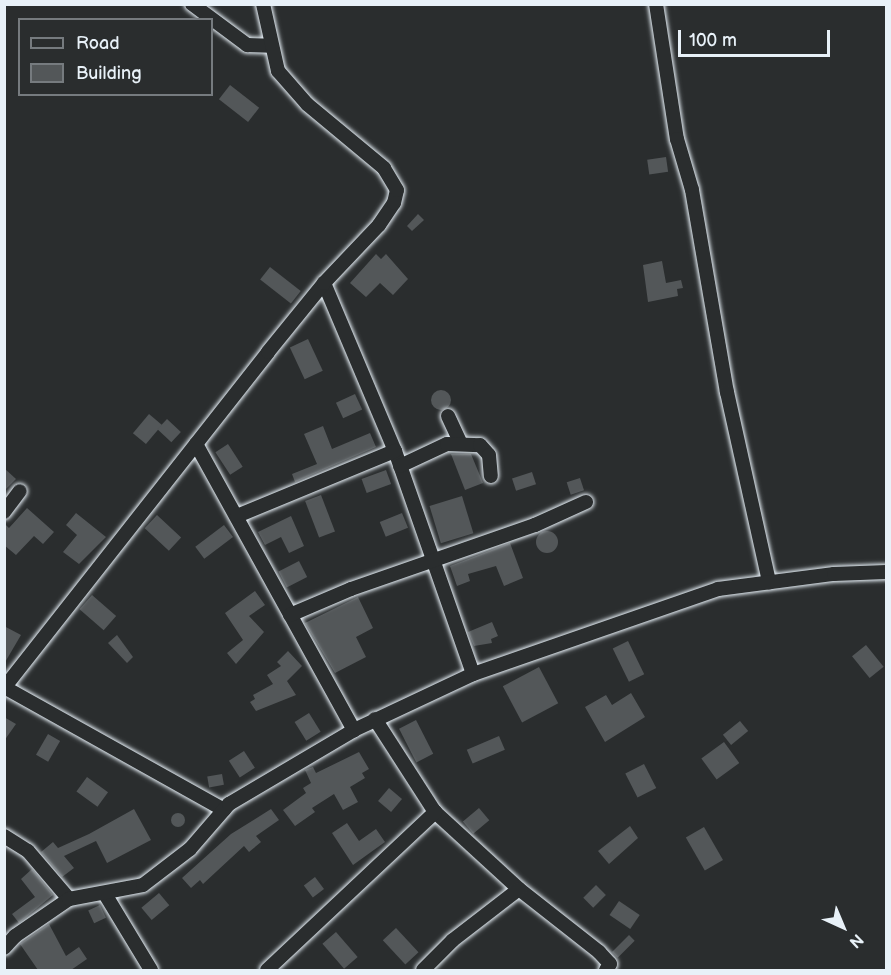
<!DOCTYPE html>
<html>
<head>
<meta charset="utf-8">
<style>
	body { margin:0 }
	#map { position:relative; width:891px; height:975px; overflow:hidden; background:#2a2d2e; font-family:"Balsamiq Sans",sans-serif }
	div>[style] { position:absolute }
	.building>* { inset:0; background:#535759; transform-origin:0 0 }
	.round { border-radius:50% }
	.roads { filter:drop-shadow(0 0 2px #e8f1f8) drop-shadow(0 0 2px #e8f1f8) }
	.minor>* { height:14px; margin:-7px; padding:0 7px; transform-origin:7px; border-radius:7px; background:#2a2d2e }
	span { translate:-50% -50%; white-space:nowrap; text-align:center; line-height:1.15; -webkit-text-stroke:6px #2a2d2e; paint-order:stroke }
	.frame { position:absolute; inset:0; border:6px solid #e8f1f8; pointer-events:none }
	.legend { position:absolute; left:18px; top:18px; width:195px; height:78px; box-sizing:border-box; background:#2a2d2e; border:2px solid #767b7f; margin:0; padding:8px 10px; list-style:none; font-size:18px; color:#e8f1f8 }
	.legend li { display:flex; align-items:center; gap:12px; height:30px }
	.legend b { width:30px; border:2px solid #767b7f }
	.north { position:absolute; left:813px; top:897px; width:60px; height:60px; -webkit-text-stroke:4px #2a2d2e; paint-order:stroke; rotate:136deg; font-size:16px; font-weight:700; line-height:24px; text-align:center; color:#e8f1f8 }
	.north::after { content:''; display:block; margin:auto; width:21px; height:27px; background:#e8f1f8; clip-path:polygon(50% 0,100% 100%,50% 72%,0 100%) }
	.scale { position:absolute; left:678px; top:30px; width:152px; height:27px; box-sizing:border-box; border:3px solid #e8f1f8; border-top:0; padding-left:8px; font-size:18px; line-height:21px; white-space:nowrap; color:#e8f1f8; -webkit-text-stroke:4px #2a2d2e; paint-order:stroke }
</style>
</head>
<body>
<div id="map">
	<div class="building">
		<div style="left:230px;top:85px;width:37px;height:18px;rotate:38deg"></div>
		<div style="left:666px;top:157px;width:15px;height:19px;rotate:82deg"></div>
		<div style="clip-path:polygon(418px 214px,424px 220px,412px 231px,407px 226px)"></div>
		<div style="clip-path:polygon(376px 254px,381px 259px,386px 254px,408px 279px,393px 295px,380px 283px,366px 297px,350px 283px)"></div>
		<div style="clip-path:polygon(662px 261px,666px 283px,681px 280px,683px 288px,677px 289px,678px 296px,648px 302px,643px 265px)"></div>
		<div style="left:270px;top:267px;width:39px;height:16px;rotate:38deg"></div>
		<div style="left:308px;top:339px;width:35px;height:20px;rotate:65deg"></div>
		<div class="round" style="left:431px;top:390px;width:20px;height:20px"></div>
		<div style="left:355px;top:394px;width:17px;height:21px;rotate:65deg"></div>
		<div style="left:149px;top:414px;width:17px;height:25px;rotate:40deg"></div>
		<div style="left:167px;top:419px;width:19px;height:14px;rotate:43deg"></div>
		<div style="clip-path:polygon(323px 426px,332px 449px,370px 433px,376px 447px,295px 482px,292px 474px,317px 464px,304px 434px)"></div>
		<div style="left:228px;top:444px;width:27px;height:15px;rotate:57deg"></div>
		<div style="clip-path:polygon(451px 454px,471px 454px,483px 483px,465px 490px)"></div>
		<div style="clip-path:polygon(4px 468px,16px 479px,4px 491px)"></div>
		<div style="left:386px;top:470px;width:15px;height:26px;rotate:70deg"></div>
		<div style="left:532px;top:472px;width:13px;height:21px;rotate:72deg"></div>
		<div style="left:580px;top:478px;width:13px;height:14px;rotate:72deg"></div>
		<div style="left:321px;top:495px;width:39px;height:17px;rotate:69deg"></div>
		<div style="left:462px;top:496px;width:39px;height:34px;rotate:73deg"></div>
		<div style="clip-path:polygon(27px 508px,54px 532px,43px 544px,34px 536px,16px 555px,4px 545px,4px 523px,9px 528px)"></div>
		<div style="clip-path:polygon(76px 513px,106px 537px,79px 564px,63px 552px,77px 535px,66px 525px)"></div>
		<div style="left:402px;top:513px;width:16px;height:24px;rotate:68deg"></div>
		<div style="left:157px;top:515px;width:33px;height:18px;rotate:43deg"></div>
		<div style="clip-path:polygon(291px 516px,304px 546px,289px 553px,281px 537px,265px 545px,258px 532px)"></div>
		<div style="left:224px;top:525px;width:15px;height:36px;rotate:53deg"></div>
		<div class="round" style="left:536px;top:531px;width:22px;height:22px"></div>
		<div style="clip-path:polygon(510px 543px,523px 578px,504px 586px,496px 566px,468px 574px,470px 581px,457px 586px,450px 566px)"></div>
		<div style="left:299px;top:561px;width:18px;height:23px;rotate:63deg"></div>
		<div style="clip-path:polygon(255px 591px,265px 605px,249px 616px,264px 632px,236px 664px,227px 653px,243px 640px,225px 613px)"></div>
		<div style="left:92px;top:595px;width:32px;height:19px;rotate:41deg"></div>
		<div style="clip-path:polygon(358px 597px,373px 628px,356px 637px,366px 657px,335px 673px,305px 623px)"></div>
		<div style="clip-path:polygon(492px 622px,498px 636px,491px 639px,492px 643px,474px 646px,468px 632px)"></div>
		<div style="clip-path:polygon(4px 626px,21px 635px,4px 664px)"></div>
		<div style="clip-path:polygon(117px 635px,133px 657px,127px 663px,108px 643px)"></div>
		<div style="left:628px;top:641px;width:37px;height:17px;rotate:64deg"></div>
		<div style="left:866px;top:645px;width:28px;height:18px;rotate:51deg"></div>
		<div style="clip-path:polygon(288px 651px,302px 666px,287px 681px,296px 695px,256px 711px,250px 702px,255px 699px,253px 695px,273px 684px,267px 675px,281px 666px,277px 662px)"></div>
		<div style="left:539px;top:667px;width:41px;height:41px;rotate:62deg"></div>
		<div style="clip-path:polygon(631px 693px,645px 717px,605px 742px,585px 707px,606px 695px,612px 705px)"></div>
		<div style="left:309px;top:713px;width:22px;height:17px;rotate:58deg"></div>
		<div style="clip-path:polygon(4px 717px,16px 724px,4px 741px)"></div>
		<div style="left:416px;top:720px;width:38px;height:19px;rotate:63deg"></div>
		<div style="left:740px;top:721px;width:13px;height:22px;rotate:51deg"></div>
		<div style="left:48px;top:734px;width:14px;height:24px;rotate:30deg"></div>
		<div style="left:499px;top:736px;width:15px;height:35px;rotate:67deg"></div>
		<div style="left:724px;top:742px;width:26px;height:28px;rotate:54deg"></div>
		<div style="left:244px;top:751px;width:20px;height:18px;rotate:57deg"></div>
		<div style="clip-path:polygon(359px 752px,369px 769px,362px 773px,365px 778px,350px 787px,358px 802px,343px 810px,334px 794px,312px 808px,315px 812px,295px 826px,283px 810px,306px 793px,303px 788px,311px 783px,305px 770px,313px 767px,316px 773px)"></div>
		<div style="left:644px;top:764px;width:27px;height:21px;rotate:63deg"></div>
		<div style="left:222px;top:774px;width:11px;height:15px;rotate:80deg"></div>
		<div style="left:87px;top:777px;width:26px;height:18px;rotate:36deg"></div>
		<div style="left:389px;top:788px;width:17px;height:17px;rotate:40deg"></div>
		<div style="left:479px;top:808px;width:16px;height:21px;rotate:50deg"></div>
		<div style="clip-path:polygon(134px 809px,151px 840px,107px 863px,96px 841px,64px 856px,74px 868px,62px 877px,41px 852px,53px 842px,58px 848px,89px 834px)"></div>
		<div style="clip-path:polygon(271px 809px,279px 820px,256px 836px,261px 842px,249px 852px,244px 846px,203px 884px,200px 880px,191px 888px,182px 878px,231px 834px)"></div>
		<div class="round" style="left:171px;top:813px;width:14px;height:14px"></div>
		<div style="clip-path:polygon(347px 823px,359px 841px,376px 829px,385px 842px,353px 865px,332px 833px)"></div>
		<div style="clip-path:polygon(630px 826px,638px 838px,609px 864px,598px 851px)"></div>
		<div style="left:704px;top:827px;width:38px;height:21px;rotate:60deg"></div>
		<div style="clip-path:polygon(32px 869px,53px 895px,19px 923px,12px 914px,35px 897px,21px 879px)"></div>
		<div style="left:315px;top:877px;width:15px;height:14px;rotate:53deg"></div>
		<div style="left:596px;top:885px;width:14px;height:18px;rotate:45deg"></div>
		<div style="left:159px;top:893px;width:16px;height:23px;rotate:50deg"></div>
		<div style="left:619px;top:901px;width:25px;height:17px;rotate:34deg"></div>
		<div style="left:100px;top:905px;width:14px;height:13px;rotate:65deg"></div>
		<div style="clip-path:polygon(49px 924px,66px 956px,79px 947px,87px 959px,71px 970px,38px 970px,20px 944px)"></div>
		<div style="left:396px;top:928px;width:33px;height:18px;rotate:47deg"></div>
		<div style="left:336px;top:932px;width:33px;height:18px;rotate:49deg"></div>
		<div style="left:629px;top:935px;width:8px;height:24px;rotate:45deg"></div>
	</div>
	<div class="roads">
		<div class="minor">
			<div style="left:192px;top:4px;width:69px;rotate:36.7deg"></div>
			<div style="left:247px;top:45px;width:24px;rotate:2deg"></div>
			<div style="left:656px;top:4px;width:137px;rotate:81.2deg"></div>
			<div style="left:677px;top:139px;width:53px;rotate:73.6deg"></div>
			<div style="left:692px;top:190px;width:205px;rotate:80.2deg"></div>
			<div style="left:727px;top:392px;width:195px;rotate:77.5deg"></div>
			<div style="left:324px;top:283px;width:182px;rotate:67.1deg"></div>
			<div style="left:395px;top:451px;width:236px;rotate:70.7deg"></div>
			<div style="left:448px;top:416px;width:31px;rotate:65deg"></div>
			<div style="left:196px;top:444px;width:327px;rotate:61.1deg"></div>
			<div style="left:400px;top:466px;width:52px;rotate:-25.1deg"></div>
			<div style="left:447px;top:444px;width:33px;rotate:2deg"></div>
			<div style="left:480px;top:445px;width:13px;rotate:48deg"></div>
			<div style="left:489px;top:455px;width:21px;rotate:85deg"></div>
			<div style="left:4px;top:512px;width:26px;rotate:-53deg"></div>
			<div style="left:237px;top:516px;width:171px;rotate:-22.4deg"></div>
			<div style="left:290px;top:615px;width:66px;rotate:-23.1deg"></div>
			<div style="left:351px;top:589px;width:195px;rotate:-19.2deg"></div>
			<div style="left:535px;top:525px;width:56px;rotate:-24.3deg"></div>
			<div style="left:4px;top:687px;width:252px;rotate:29.2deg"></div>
			<div style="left:4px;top:688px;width:427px;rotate:-51.8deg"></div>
			<div style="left:268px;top:352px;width:89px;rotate:-50.9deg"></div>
			<div style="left:324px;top:283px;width:80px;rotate:-46.5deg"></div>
			<div style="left:379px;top:225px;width:27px;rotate:-56deg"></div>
			<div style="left:394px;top:203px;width:13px;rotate:-77deg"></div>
			<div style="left:397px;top:190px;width:26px;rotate:-121deg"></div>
			<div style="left:384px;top:168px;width:100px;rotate:-140.3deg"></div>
			<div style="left:307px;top:104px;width:44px;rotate:-131.3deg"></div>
			<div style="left:278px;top:71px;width:69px;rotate:-102.6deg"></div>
			<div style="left:375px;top:719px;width:111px;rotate:57.2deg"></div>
			<div style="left:435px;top:812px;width:114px;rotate:42.5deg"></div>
			<div style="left:519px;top:889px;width:102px;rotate:38.2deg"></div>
			<div style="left:599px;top:952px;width:16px;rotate:47deg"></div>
			<div style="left:610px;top:964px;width:7px;rotate:124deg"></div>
			<div style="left:4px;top:836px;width:28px;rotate:32deg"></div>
			<div style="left:28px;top:851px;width:63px;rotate:49.5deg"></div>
			<div style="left:105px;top:894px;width:89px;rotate:58.8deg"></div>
			<div style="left:4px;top:948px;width:16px;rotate:-47deg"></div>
			<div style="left:15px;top:936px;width:65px;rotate:-34.4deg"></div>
			<div style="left:69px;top:899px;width:75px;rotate:-10.7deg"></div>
			<div style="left:143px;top:885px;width:59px;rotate:-37.5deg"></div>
			<div style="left:190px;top:849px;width:60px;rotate:-49.1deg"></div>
			<div style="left:229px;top:804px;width:145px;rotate:-30.6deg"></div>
			<div style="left:354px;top:730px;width:132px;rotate:-25.2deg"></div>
			<div style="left:473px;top:674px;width:259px;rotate:-19.1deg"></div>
			<div style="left:718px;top:589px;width:117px;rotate:-7.4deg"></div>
			<div style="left:834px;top:574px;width:52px;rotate:-2.2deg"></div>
			<div style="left:267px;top:970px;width:231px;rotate:-43.2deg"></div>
			<div style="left:423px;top:970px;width:42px;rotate:-45deg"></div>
			<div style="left:453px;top:940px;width:83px;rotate:-37.7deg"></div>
		</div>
	</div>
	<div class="frame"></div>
	<ul class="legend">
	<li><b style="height:8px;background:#2a2d2e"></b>Road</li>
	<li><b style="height:16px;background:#535759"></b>Building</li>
	</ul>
	<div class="north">N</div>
	<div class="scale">100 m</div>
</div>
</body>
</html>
